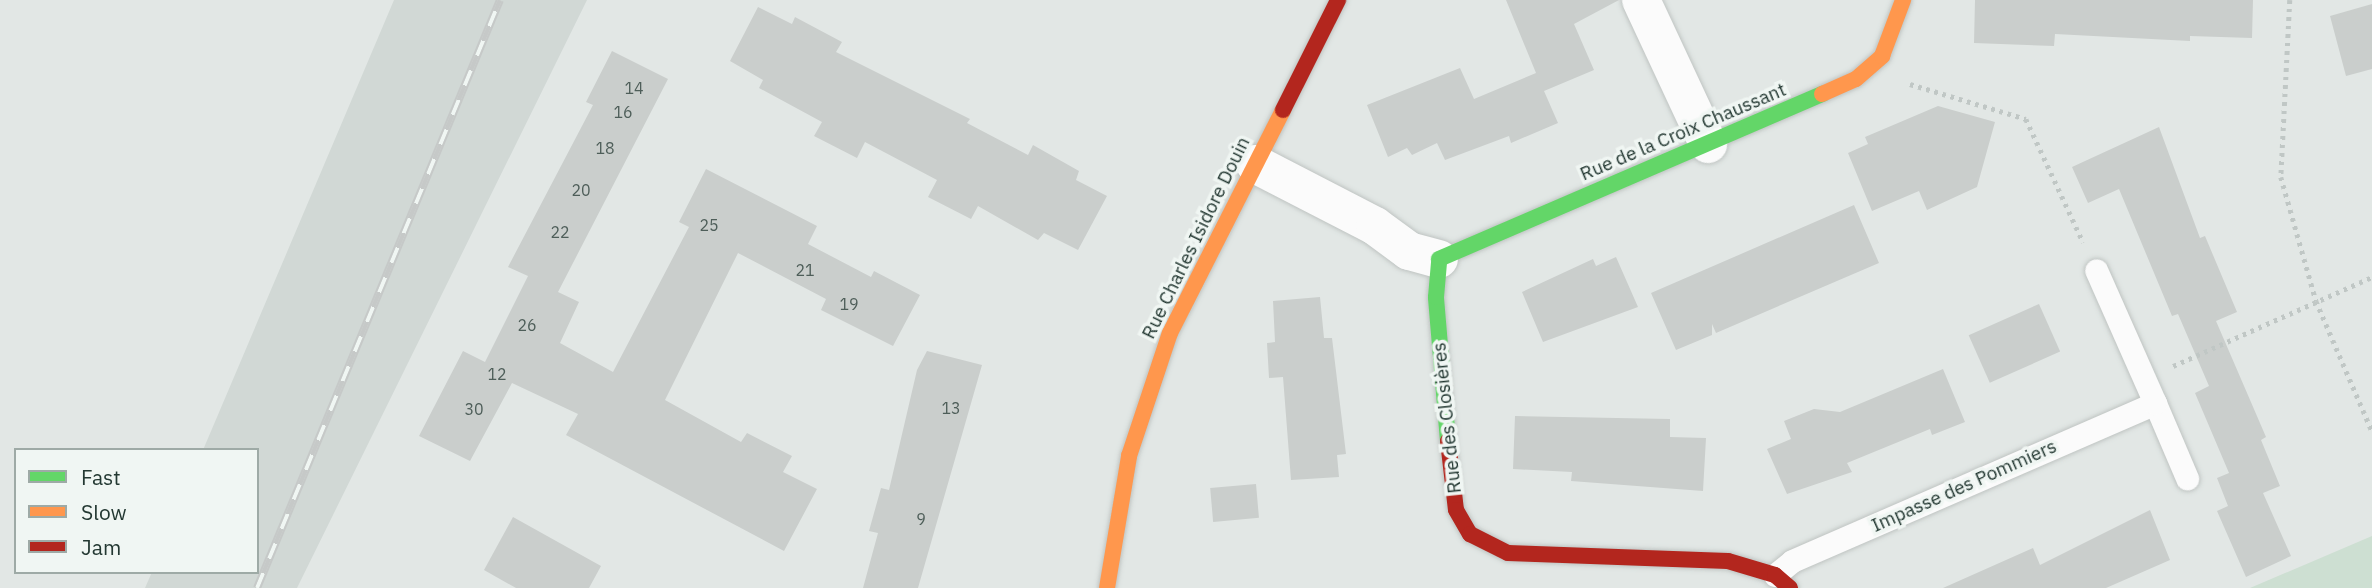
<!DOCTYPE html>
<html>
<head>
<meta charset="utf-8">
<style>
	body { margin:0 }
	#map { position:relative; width:2372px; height:588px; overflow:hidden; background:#e2e7e5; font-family:"IBM Plex Sans",sans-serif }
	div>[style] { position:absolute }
	.built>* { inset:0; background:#d1d8d5 }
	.green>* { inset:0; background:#cddfd2 }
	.building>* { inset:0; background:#cacecc; transform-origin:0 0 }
	.path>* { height:4.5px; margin-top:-2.25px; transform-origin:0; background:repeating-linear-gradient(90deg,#c0c7c5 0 3.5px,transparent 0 8.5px) }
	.roads { filter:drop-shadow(0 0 2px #bfc4c2) drop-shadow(0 0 2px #bfc4c2) }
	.lane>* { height:23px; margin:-11.5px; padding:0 11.5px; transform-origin:11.5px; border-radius:11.5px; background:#fbfbfb }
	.street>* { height:38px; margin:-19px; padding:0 19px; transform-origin:19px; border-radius:19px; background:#fbfbfb }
	.fast>* { height:16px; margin:-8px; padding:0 8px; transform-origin:8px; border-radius:8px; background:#63d668 }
	.slow>* { height:16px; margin:-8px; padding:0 8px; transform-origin:8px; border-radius:8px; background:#ff974d }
	.jam>* { height:16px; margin:-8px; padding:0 8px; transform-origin:8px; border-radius:8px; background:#b3261e }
	.rail>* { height:8px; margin-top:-4px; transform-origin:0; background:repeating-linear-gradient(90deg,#f0f6f3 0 16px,#c6c9c8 0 32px); box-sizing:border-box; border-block:2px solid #c6c9c8 }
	span { translate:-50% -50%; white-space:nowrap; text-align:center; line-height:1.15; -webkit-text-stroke:7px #f0f6f3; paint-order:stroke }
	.number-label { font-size:16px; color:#4e5e59 }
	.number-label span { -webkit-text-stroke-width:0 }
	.street-label { font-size:19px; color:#233832 }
	.legend { position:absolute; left:14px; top:448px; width:245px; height:126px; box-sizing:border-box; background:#f0f6f3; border:2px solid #9eaaa6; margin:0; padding:9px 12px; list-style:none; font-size:21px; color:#233832 }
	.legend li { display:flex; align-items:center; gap:14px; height:35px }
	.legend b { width:35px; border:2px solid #9eaaa6 }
</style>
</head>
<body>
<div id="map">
	<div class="built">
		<div style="clip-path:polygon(394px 0,587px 0,297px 588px,145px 588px,152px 572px,257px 572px,257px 450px,203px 450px)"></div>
	</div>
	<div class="green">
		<div style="clip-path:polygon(2372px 536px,2372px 588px,2250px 588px)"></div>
	</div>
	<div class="building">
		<div style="clip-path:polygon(1506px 0,1619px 0,1574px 24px,1594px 70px,1544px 91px,1558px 123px,1511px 143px,1509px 136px,1445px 160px,1437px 143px,1412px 155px,1407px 148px,1388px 157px,1367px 105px,1460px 68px,1474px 99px,1536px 73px)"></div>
		<div style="clip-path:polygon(1975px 0,2253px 0,2252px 38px,2190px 36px,2190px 41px,2055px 34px,2054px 46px,1974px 43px)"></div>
		<div style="clip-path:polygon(2372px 4px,2372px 69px,2346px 76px,2330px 16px)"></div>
		<div style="clip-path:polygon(758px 7px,792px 24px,795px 17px,842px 42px,836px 52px,970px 119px,967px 123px,1028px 155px,1033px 145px,1079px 171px,1076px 180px,1107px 196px,1078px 250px,1044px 233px,1038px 240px,978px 206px,971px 219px,928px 197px,937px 180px,865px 142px,857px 158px,814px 136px,822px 122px,759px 88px,763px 80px,730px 61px)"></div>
		<div style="clip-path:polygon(612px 51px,668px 79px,558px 292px,579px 302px,560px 343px,613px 372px,689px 227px,679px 222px,706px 169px,817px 226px,808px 244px,871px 277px,874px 271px,920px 295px,893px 346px,821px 310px,826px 299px,738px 253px,665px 400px,741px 442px,747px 433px,792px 456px,783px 472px,817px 489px,784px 551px,566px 435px,578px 414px,512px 383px,470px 461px,419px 436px,463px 351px,485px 362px,528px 276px,508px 267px,593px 105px,586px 102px)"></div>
		<div style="clip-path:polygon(1938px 106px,1995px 122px,1977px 187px,1927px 210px,1919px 191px,1872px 211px,1848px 153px,1868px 144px,1865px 137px)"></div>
		<div style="clip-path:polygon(2159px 127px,2200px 238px,2205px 236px,2237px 312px,2216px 321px,2266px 437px,2261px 440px,2280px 486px,2263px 493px,2291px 556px,2246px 577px,2217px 511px,2228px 506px,2217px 478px,2229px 473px,2195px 393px,2209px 386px,2178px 314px,2172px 316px,2119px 189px,2088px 203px,2072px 167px)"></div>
		<div style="clip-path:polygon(1854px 205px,1879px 263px,1716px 333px,1712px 324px,1712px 335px,1676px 350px,1651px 293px)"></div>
		<div style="clip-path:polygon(1616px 257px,1638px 307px,1543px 342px,1522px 292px,1593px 259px,1596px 266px)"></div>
		<div style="clip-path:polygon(1320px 297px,1324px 338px,1332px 338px,1346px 454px,1337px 455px,1339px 477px,1291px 480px,1283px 377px,1269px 378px,1267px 343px,1275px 342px,1273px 301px)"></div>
		<div style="left:2039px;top:304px;width:52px;height:77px;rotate:66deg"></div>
		<div style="clip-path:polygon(927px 351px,982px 365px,918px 588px,863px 588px,878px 533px,869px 531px,881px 488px,889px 490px,917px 370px)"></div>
		<div style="clip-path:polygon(1943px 369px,1965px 422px,1932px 435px,1930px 429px,1847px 463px,1852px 472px,1787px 494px,1767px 449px,1791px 439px,1784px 421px,1814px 409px,1840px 412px)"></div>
		<div style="clip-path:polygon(1515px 416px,1670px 419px,1670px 437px,1706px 438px,1703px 491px,1571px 481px,1572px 472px,1513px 469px)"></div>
		<div style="left:1256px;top:484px;width:34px;height:46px;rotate:85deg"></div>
		<div style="clip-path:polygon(2150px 510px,2170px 560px,2106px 588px,1943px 588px,2033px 548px,2040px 565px)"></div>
		<div style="clip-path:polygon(513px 517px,601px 566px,589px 588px,516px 588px,484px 570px)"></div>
	</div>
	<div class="path">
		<div style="left:2290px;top:0;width:177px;rotate:92.9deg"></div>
		<div style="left:2281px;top:177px;width:129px;rotate:74.2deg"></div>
		<div style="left:2316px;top:301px;width:142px;rotate:66.7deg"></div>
		<div style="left:1910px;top:84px;width:121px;rotate:16.8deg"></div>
		<div style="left:2026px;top:119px;width:136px;rotate:65.1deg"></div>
		<div style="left:2173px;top:366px;width:218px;rotate:-24.1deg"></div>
	</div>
	<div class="roads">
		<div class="lane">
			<div style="left:2155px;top:403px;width:82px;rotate:66.9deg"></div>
			<div style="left:1775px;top:575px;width:22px;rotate:-39deg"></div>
			<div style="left:1792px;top:561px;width:396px;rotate:-23.5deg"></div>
			<div style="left:2155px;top:403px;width:145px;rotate:-113.9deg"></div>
		</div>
		<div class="street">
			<div style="left:1641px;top:0;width:159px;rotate:65deg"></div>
			<div style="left:1255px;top:164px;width:135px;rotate:27.3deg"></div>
			<div style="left:1375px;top:226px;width:42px;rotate:36.3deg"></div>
			<div style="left:1409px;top:251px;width:31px;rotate:15deg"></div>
		</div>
		<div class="fast">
			<div style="left:1448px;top:441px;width:144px;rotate:-94.8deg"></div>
			<div style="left:1436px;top:297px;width:38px;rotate:-85deg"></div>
			<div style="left:1439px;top:259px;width:417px;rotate:-23.3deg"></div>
		</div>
		<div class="slow">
			<div style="left:1822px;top:94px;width:37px;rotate:-24deg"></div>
			<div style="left:1856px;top:79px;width:35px;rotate:-41deg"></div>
			<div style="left:1882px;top:56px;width:60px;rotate:-69.4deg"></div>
			<div style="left:1107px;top:588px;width:134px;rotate:-80.5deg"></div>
			<div style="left:1129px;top:456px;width:130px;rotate:-71.6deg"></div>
			<div style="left:1170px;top:333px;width:250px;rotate:-63.1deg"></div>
		</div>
		<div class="jam">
			<div style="left:1283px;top:110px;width:123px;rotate:-63.4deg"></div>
			<div style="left:1448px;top:441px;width:69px;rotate:83.4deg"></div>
			<div style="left:1456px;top:510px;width:28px;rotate:60deg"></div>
			<div style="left:1470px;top:534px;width:42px;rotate:26.6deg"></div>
			<div style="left:1508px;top:553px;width:220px;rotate:2.1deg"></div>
			<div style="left:1728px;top:561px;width:49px;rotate:16.6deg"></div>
			<div style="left:1775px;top:575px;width:20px;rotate:41deg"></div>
		</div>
	</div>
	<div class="rail">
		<div style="left:257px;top:588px;width:636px;rotate:-67.55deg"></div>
	</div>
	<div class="number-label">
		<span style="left:634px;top:88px">14</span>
		<span style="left:623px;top:112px">16</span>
		<span style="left:605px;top:148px">18</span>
		<span style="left:581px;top:190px">20</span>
		<span style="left:709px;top:225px">25</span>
		<span style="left:560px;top:232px">22</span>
		<span style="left:805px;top:270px">21</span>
		<span style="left:849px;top:304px">19</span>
		<span style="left:527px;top:325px">26</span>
		<span style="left:497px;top:374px">12</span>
		<span style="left:951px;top:408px">13</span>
		<span style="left:474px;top:409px">30</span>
		<span style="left:921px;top:519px">9</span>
	</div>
	<div class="street-label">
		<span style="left:1683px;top:132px;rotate:-23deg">Rue de la Croix Chaussant</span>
		<span style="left:1196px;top:238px;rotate:-64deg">Rue Charles Isidore Douin</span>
		<span style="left:1447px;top:418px;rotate:-96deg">Rue des Closières</span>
		<span style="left:1964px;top:486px;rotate:-24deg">Impasse des Pommiers</span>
	</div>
	<ul class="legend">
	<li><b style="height:9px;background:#63d668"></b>Fast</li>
	<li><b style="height:9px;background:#ff974d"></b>Slow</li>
	<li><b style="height:9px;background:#b3261e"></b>Jam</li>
	</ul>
</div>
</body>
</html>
